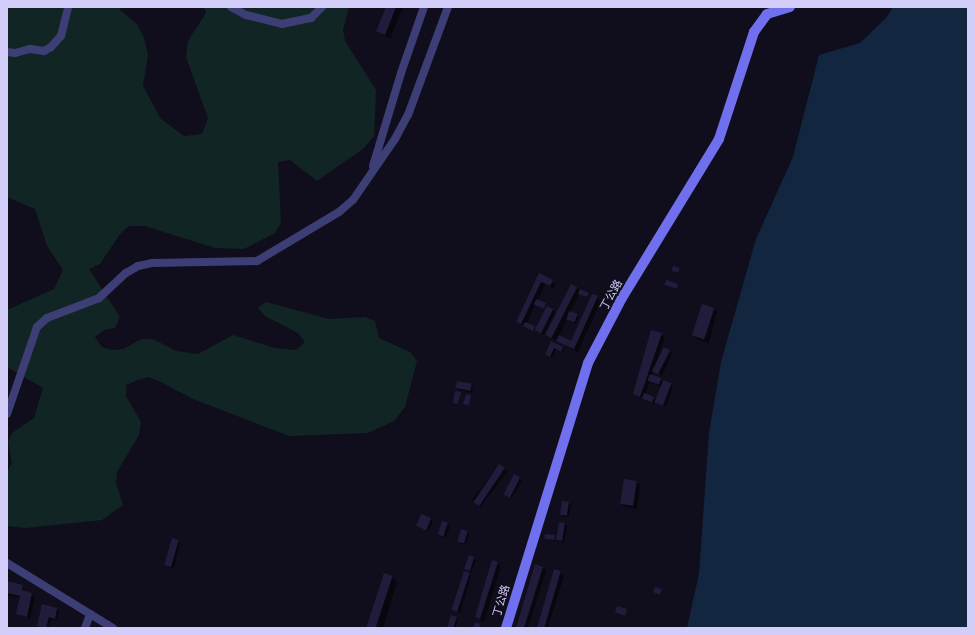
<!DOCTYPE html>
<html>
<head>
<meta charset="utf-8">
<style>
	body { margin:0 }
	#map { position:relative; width:975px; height:635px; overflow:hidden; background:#100e1c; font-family:"Archivo Narrow","Noto Sans SC",sans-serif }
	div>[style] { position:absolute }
	.green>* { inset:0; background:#112524 }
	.water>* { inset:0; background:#132640 }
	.shadow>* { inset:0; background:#0007; transform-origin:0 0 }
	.building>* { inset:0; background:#211c3b; transform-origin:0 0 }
	.street>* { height:8px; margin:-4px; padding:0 4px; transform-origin:4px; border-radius:4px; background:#3e3e76 }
	.secondary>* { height:10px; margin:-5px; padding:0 5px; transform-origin:5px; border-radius:5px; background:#7070ef }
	span { translate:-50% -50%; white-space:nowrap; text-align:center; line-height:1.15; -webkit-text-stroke:4px #100e1c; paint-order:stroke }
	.street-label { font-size:11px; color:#d2cef9 }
	.frame { position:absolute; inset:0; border:8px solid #d2cef9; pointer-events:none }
</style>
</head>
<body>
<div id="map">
	<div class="green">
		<div style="clip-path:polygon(7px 7px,125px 7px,119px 9px,137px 24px,144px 38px,148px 54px,143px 86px,161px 119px,184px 136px,202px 134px,208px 118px,186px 57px,188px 41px,206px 13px,204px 7px,349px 7px,343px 30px,345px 41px,376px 90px,374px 136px,364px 148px,317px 181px,290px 160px,278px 162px,281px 223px,275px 233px,244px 249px,215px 248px,145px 226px,129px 226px,120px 234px,100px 264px,89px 269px,120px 317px,115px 328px,104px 330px,95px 337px,102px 347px,112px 350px,123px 349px,142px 339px,153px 339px,176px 351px,198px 354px,233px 335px,275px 348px,296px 350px,305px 342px,298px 333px,265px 316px,258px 308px,266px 302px,329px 319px,365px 317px,375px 321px,379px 338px,410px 352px,417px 361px,405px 407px,394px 421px,368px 433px,289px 436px,193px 399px,161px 382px,149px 377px,138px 380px,126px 385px,126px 396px,141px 422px,139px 435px,117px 472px,116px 483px,123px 505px,102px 520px,25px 528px,7px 526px,7px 472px,12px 463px,8px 442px,12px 433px,34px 418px,43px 388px,7px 367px,7px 310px,54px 289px,63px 270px,47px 246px,35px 209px,7px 197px)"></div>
	</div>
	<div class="water">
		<div style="clip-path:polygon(893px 7px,968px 7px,968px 628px,687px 628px,699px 574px,709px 433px,721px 362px,756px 239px,793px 157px,819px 55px,860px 43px,886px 18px)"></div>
	</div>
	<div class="shadow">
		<div style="clip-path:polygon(387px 7px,403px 7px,390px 39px,377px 31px)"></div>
		<div style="clip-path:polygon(540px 274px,556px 284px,554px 289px,545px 284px,538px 300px,546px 304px,545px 308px,535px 304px,527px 324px,535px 327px,534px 331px,517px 322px)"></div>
		<div style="clip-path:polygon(577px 288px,589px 294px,588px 298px,579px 294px,570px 312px,579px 317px,576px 324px,567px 319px,559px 337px,571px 342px,597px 297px,601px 301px,578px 352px,548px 336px)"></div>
		<div style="clip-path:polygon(552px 309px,555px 312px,544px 335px,537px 331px)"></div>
		<div style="clip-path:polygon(714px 309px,717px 312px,709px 343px,698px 340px,694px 336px)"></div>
		<div style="clip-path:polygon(evenodd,661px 334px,665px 337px,655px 367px,670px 351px,672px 353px,662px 376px,653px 370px,652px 376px,673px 386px,666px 407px,655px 402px,654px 404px,645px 401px,634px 394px,661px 334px,650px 382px,661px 387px,657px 400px,645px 394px,650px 382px)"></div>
		<div style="clip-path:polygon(551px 342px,563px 348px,564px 353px,556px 350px,552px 358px,548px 356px,546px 354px)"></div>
		<div style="clip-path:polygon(458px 382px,472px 385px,473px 393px,459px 390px)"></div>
		<div style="clip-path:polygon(460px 393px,459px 404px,454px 403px)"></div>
		<div style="left:499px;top:465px;width:11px;height:44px;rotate:38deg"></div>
		<div style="clip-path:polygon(514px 475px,522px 480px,512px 498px,507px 496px)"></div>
		<div style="clip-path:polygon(637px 482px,640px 486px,637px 509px,625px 507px,621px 504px)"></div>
		<div style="clip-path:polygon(568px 503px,571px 505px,569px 517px,563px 517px,561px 514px)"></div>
		<div style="clip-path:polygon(431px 518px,433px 521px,429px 531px,418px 526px)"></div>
		<div style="clip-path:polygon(443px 522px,450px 526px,446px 538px,438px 533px)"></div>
		<div style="clip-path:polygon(565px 524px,567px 526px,564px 543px,557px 540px)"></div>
		<div style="clip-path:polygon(467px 532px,469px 534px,466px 545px,460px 543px,458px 541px)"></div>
		<div style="clip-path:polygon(555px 536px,555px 541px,545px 539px)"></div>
		<div style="clip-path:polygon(178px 541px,180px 543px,174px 568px,168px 566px,166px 564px)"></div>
		<div style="left:469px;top:557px;width:8px;height:13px;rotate:23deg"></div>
		<div style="clip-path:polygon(497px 563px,501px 567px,484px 622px,476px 617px)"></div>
		<div style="clip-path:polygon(542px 567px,546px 571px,528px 628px,517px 628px)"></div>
		<div style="clip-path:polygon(560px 572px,564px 576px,548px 628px,537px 628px)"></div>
		<div style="clip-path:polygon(469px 573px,471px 576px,460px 613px,453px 609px)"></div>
		<div style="clip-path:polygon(393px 577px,397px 582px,383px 628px,368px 628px)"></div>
		<div style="clip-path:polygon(7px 582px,23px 586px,25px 592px,35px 597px,30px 619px,17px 614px,20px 598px,7px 595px)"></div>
		<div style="clip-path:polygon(43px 605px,59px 611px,57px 620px,51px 619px,48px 628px,38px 625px)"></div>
		<div style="clip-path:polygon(456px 618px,458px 620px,456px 628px,448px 628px)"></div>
	</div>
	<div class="building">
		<div style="clip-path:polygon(386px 7px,396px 7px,385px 35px,376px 31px)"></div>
		<div style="left:673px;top:266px;width:7px;height:5px;rotate:16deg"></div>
		<div style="clip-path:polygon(539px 273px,553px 280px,550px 286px,541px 282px,521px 324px,516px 322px)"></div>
		<div style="left:666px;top:280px;width:13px;height:5px;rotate:18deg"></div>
		<div style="left:571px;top:284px;width:7px;height:57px;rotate:27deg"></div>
		<div style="clip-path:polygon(580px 289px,589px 293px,587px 297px,578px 294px)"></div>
		<div style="clip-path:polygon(592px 294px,598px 296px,574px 349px,556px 341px,559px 335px,571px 341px)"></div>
		<div style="left:536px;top:299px;width:11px;height:6px;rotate:22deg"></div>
		<div style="left:702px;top:304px;width:13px;height:33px;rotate:18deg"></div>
		<div style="left:547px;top:306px;width:7px;height:27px;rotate:27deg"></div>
		<div style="left:569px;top:311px;width:9px;height:9px;rotate:18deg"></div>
		<div style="clip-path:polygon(525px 322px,535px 326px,533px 331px,523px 326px)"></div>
		<div style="clip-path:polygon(651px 330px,662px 333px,640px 397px,633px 394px)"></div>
		<div style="clip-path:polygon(551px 341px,563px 347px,561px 352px,554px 348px,550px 357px,545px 354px)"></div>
		<div style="left:664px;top:347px;width:7px;height:27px;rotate:27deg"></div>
		<div style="left:650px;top:374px;width:12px;height:7px;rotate:20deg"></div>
		<div style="left:663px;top:380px;width:9px;height:24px;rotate:21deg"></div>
		<div style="left:457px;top:381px;width:15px;height:7px;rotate:11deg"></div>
		<div style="clip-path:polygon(455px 391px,461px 392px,458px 404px,453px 403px)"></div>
		<div style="left:644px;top:393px;width:11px;height:6px;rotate:22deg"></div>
		<div style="clip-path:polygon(466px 394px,471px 395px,469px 405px,463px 404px)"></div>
		<div style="left:499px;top:464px;width:7px;height:46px;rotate:34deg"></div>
		<div style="left:514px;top:474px;width:7px;height:23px;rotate:27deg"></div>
		<div style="left:624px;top:479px;width:13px;height:25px;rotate:9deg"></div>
		<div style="left:562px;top:501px;width:7px;height:14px;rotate:8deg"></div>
		<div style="left:421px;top:514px;width:11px;height:13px;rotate:22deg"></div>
		<div style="left:442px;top:521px;width:6px;height:14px;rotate:18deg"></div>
		<div style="left:559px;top:522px;width:6px;height:18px;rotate:9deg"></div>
		<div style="left:461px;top:529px;width:7px;height:13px;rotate:16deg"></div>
		<div style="left:545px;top:534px;width:10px;height:5px;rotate:6deg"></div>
		<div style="left:172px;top:538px;width:7px;height:28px;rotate:16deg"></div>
		<div style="clip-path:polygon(469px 555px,474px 557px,470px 571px,464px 569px)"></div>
		<div style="clip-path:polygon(492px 560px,498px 562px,480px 619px,475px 617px)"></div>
		<div style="clip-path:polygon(535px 564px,543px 567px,524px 628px,516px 628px)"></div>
		<div style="left:554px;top:569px;width:7px;height:62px;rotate:16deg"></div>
		<div style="left:464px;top:571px;width:6px;height:41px;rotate:18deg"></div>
		<div style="left:384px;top:573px;width:9px;height:58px;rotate:18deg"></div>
		<div style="clip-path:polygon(7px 581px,23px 585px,22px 590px,32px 593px,27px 617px,16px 614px,20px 596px,7px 593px)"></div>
		<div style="clip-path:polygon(655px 587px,662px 589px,660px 595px,653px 592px)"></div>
		<div style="clip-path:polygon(42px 604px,57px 608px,55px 619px,49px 617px,46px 628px,37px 626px)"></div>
		<div style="clip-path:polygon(617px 606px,627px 609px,625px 616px,615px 612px)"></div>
		<div style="clip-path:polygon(451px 615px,457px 617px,453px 628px,447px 628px)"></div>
		<div style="clip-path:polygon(475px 622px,480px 624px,479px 628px,473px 628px)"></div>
	</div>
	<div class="street">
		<div style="left:231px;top:7px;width:17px;rotate:28deg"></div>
		<div style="left:246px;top:15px;width:37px;rotate:14deg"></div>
		<div style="left:282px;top:24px;width:30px;rotate:-12deg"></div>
		<div style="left:311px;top:18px;width:16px;rotate:-45deg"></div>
		<div style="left:7px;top:52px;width:8px;rotate:7deg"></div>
		<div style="left:15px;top:53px;width:16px;rotate:-15deg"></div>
		<div style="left:30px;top:49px;width:14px;rotate:8deg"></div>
		<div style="left:44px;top:51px;width:8px;rotate:-30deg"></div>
		<div style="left:51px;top:47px;width:15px;rotate:-48deg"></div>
		<div style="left:61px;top:36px;width:30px;rotate:-76deg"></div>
		<div style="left:373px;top:166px;width:97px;rotate:-73.2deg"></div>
		<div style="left:401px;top:73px;width:70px;rotate:-70.8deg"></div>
		<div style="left:7px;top:414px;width:92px;rotate:-71deg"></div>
		<div style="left:37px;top:327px;width:13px;rotate:-42deg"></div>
		<div style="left:47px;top:318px;width:56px;rotate:-21deg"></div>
		<div style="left:99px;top:298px;width:37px;rotate:-43deg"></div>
		<div style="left:126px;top:273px;width:14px;rotate:-30deg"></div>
		<div style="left:138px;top:266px;width:14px;rotate:-12deg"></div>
		<div style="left:152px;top:263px;width:105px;rotate:-1.1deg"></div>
		<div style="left:257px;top:261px;width:96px;rotate:-30.9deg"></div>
		<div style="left:339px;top:212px;width:18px;rotate:-41deg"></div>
		<div style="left:353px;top:200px;width:74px;rotate:-55.5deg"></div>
		<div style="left:395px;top:139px;width:27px;rotate:-62deg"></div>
		<div style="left:408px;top:115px;width:115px;rotate:-69.7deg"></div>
		<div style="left:7px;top:563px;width:124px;rotate:31.5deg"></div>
		<div style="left:85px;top:628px;width:15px;rotate:-70deg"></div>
	</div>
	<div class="secondary">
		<div style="left:506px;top:628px;width:277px;rotate:-72.8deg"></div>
		<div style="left:588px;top:363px;width:73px;rotate:-62.4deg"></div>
		<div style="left:622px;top:298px;width:186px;rotate:-58.6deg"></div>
		<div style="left:719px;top:139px;width:113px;rotate:-71.9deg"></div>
		<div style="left:754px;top:32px;width:22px;rotate:-54deg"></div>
		<div style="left:767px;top:14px;width:24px;rotate:-17deg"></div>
	</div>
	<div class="street-label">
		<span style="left:611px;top:295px;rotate:-61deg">丁公路</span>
		<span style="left:501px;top:601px;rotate:-73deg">丁公路</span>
	</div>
	<div class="frame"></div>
</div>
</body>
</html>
